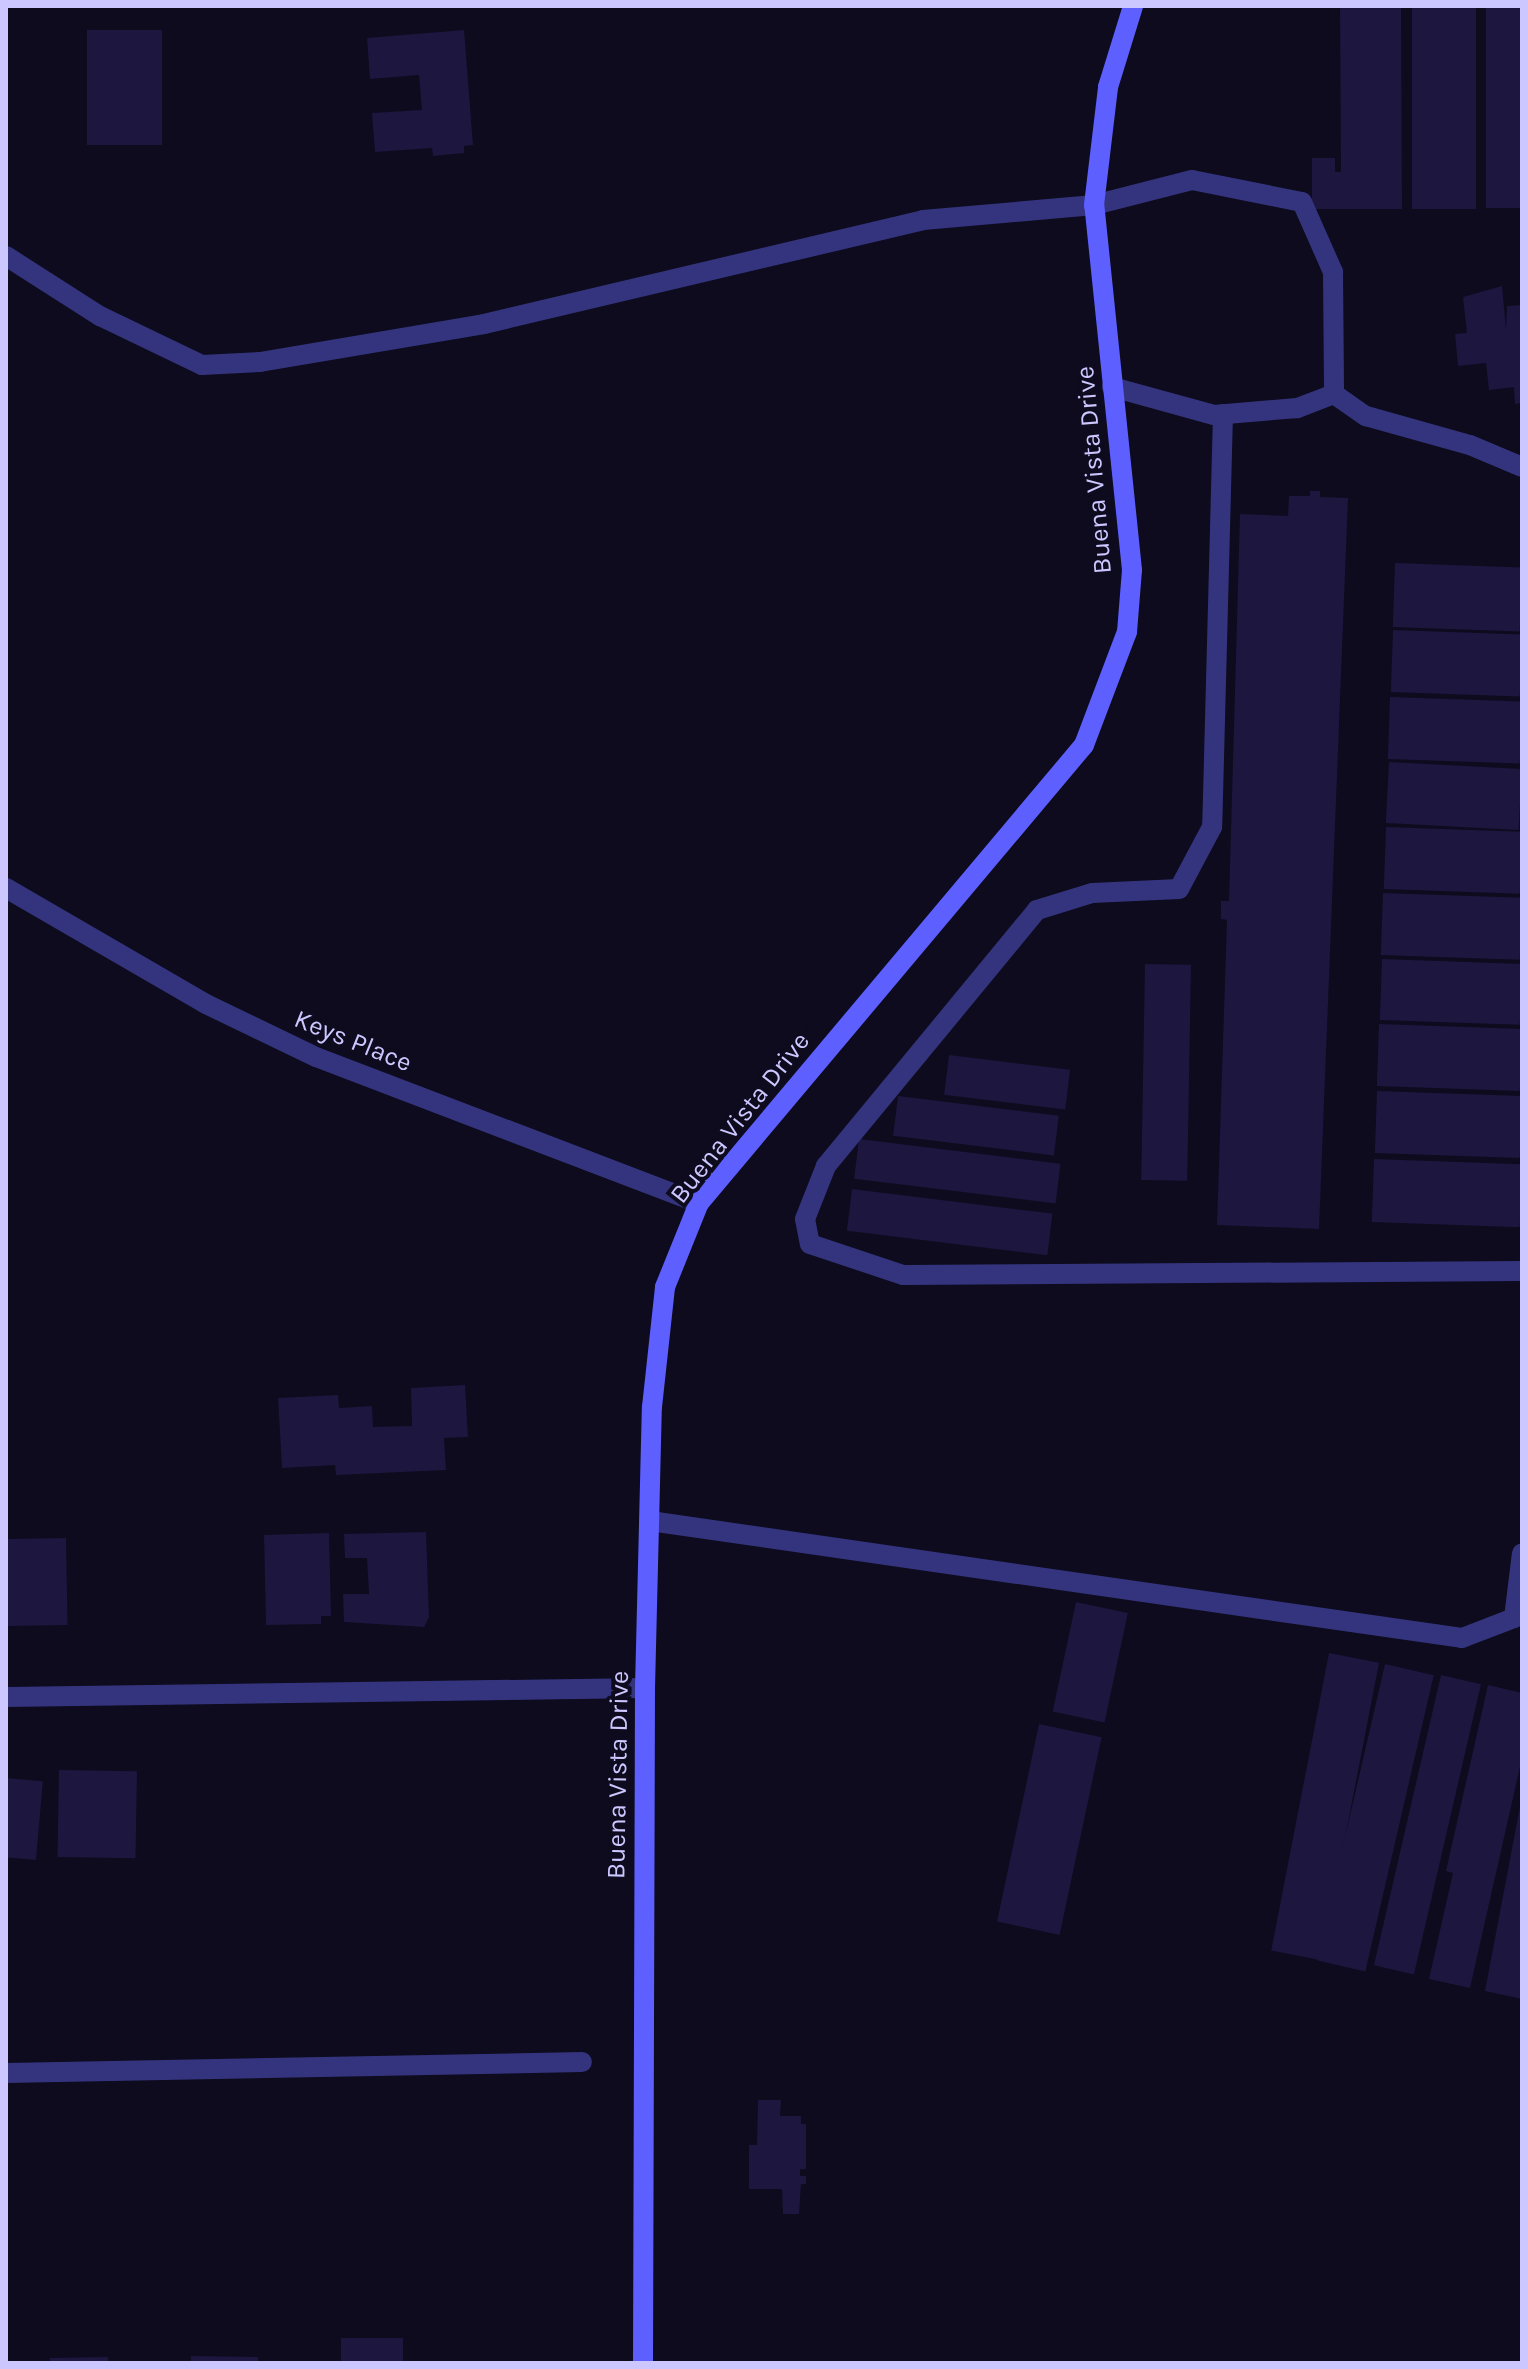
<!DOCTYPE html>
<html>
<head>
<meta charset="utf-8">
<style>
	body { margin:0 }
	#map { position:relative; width:1528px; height:2369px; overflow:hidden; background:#0d0b1d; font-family:Karla,sans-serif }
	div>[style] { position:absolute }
	.building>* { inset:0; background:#1d163f; transform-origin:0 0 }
	.lane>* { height:20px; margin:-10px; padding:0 10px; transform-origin:10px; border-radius:10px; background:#34347e }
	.street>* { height:20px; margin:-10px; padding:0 10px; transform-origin:10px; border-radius:10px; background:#34347e }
	.secondary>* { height:20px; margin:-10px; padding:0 10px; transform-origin:10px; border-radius:10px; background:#5e5fff }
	span { translate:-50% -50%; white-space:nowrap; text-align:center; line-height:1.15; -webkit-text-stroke:8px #0d0b1d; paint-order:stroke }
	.street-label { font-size:26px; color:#ccc7ff }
	.frame { position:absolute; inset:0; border:8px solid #ccc7ff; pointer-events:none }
</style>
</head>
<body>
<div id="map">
	<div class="building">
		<div style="clip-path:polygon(1340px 6px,1401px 6px,1402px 209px,1312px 209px,1312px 158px,1335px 158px,1335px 172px,1341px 172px)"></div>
		<div style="left:1412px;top:6px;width:64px;height:203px"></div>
		<div style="left:1486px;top:6px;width:36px;height:202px"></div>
		<div style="left:87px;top:30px;width:75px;height:115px"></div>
		<div style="clip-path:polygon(464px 30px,473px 145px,464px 146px,464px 153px,433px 156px,432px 148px,375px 152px,372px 113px,422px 110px,419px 75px,370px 79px,367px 38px)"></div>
		<div style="clip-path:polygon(1502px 286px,1506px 329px,1507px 306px,1522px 305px,1522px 403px,1515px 404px,1514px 387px,1489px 390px,1486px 363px,1458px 366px,1455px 334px,1467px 333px,1463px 297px)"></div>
		<div style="clip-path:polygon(1310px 491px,1320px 491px,1320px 497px,1348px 498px,1319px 1229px,1217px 1225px,1227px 920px,1221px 919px,1221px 901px,1229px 901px,1240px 514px,1288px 516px,1289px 496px,1310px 496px)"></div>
		<div style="left:1395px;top:563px;width:127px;height:64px;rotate:2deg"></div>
		<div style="left:1393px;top:630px;width:129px;height:62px;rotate:2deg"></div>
		<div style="left:1390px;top:697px;width:132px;height:62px;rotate:2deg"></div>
		<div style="left:1389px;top:762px;width:133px;height:61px;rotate:3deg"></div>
		<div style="left:1386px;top:827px;width:136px;height:62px;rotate:2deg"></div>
		<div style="left:1383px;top:893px;width:139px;height:62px;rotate:2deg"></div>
		<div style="left:1382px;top:959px;width:140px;height:61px;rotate:2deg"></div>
		<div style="left:1145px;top:964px;width:46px;height:216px;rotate:1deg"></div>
		<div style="left:1379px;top:1024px;width:143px;height:62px;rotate:2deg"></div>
		<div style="left:949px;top:1055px;width:122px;height:40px;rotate:7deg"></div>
		<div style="left:1377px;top:1091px;width:145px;height:62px;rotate:2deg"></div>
		<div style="left:898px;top:1096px;width:162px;height:40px;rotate:7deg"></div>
		<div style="left:859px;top:1139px;width:203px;height:40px;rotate:7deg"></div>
		<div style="left:1374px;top:1159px;width:148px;height:63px;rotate:2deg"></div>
		<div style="left:852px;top:1189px;width:202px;height:42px;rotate:7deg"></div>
		<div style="clip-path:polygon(465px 1385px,468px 1437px,444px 1438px,446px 1470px,336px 1475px,335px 1465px,282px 1468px,278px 1398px,338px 1395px,339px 1408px,372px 1406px,373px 1427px,412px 1426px,411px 1388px)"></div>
		<div style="clip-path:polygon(426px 1532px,429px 1617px,424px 1627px,344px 1622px,343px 1594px,369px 1594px,367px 1558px,345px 1558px,344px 1534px)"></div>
		<div style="clip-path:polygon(329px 1533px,331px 1616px,321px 1616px,321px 1624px,266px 1625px,264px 1535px)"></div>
		<div style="left:66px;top:1538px;width:87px;height:60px;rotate:89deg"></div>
		<div style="left:1076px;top:1602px;width:53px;height:112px;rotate:12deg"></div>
		<div style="left:1329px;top:1653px;width:51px;height:303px;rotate:11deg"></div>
		<div style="left:1385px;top:1664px;width:50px;height:304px;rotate:13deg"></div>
		<div style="left:1441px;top:1675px;width:41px;height:298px;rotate:13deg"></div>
		<div style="clip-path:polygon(1488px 1685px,1522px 1693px,1522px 1758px,1470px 1988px,1429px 1979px,1453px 1873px,1446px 1871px)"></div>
		<div style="left:1039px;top:1724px;width:64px;height:202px;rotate:12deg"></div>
		<div style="left:59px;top:1770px;width:78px;height:87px;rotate:1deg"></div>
		<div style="left:6px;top:1778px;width:37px;height:79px;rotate:5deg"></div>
		<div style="clip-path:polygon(1522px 1796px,1522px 1999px,1485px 1991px)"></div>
		<div style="clip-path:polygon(758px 2100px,781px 2100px,780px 2116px,801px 2116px,801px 2124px,806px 2124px,806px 2169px,800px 2169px,800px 2176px,806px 2176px,806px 2184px,801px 2184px,799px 2214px,783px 2214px,782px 2189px,749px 2189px,749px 2145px,757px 2145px)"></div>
		<div style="left:341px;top:2338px;width:62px;height:25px"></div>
		<div style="clip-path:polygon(191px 2356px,258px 2357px,258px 2363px,191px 2363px)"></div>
		<div style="clip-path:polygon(108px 2357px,108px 2363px,50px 2363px,50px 2358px)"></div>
	</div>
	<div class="lane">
		<div style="left:6px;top:256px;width:112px;rotate:32.6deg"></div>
		<div style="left:100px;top:316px;width:113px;rotate:25.7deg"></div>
		<div style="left:202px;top:365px;width:58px;rotate:-3deg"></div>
		<div style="left:260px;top:362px;width:227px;rotate:-9.6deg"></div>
		<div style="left:484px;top:324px;width:451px;rotate:-13.3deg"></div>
		<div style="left:923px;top:220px;width:172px;rotate:-5deg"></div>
		<div style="left:1094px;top:205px;width:101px;rotate:-14.3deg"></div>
		<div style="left:1192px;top:180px;width:112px;rotate:11.3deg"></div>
		<div style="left:1302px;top:202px;width:77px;rotate:66.1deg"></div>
		<div style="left:1333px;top:272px;width:122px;rotate:89.5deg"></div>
		<div style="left:1334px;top:394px;width:40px;rotate:159deg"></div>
		<div style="left:1297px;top:408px;width:83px;rotate:175.2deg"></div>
		<div style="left:1214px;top:415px;width:106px;rotate:-164.6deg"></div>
		<div style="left:1334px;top:394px;width:39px;rotate:35deg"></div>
		<div style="left:1366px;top:416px;width:108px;rotate:15.6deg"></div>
		<div style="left:1470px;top:445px;width:56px;rotate:22.9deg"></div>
		<div style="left:1223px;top:414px;width:413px;rotate:91.5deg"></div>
		<div style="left:1212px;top:827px;width:70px;rotate:118deg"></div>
		<div style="left:1179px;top:889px;width:87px;rotate:177.4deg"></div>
		<div style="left:1092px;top:893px;width:58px;rotate:162.8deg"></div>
		<div style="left:1037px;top:910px;width:332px;rotate:129.5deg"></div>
		<div style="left:826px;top:1166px;width:57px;rotate:111.6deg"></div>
		<div style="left:805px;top:1219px;width:25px;rotate:79deg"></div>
		<div style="left:810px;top:1244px;width:98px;rotate:18.4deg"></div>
		<div style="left:903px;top:1275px;width:619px;rotate:-0.37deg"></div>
		<div style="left:650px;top:1521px;width:820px;rotate:8.2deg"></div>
		<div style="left:1462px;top:1638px;width:56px;rotate:-21deg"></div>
		<div style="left:1514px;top:1618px;width:65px;rotate:-83deg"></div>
		<div style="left:6px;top:1697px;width:639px;rotate:-0.81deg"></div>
		<div style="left:6px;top:2073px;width:576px;rotate:-1.09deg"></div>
	</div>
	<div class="street">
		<div style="left:6px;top:888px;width:231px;rotate:30.1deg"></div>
		<div style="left:206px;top:1004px;width:122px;rotate:25.7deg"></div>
		<div style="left:316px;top:1057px;width:410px;rotate:20.9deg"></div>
	</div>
	<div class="secondary">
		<div style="left:643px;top:2363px;width:675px;rotate:-89.83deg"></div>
		<div style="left:645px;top:1688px;width:281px;rotate:-88.6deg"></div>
		<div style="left:652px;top:1407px;width:121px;rotate:-83.8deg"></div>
		<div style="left:665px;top:1287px;width:91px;rotate:-68deg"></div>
		<div style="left:699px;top:1203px;width:598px;rotate:-49.95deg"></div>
		<div style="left:1084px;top:745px;width:121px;rotate:-69.2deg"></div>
		<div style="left:1127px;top:632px;width:62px;rotate:-85.4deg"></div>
		<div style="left:1132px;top:570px;width:367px;rotate:-95.9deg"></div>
		<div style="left:1094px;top:205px;width:119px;rotate:-83.2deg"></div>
		<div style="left:1108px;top:87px;width:85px;rotate:-72.8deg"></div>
	</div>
	<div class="street-label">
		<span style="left:1094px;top:470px;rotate:-95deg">Buena Vista Drive</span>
		<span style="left:353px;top:1041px;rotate:22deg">Keys Place</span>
		<span style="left:740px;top:1118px;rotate:-52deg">Buena Vista Drive</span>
		<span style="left:618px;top:1775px;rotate:-89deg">Buena Vista Drive</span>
	</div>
	<div class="frame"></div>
</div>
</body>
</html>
